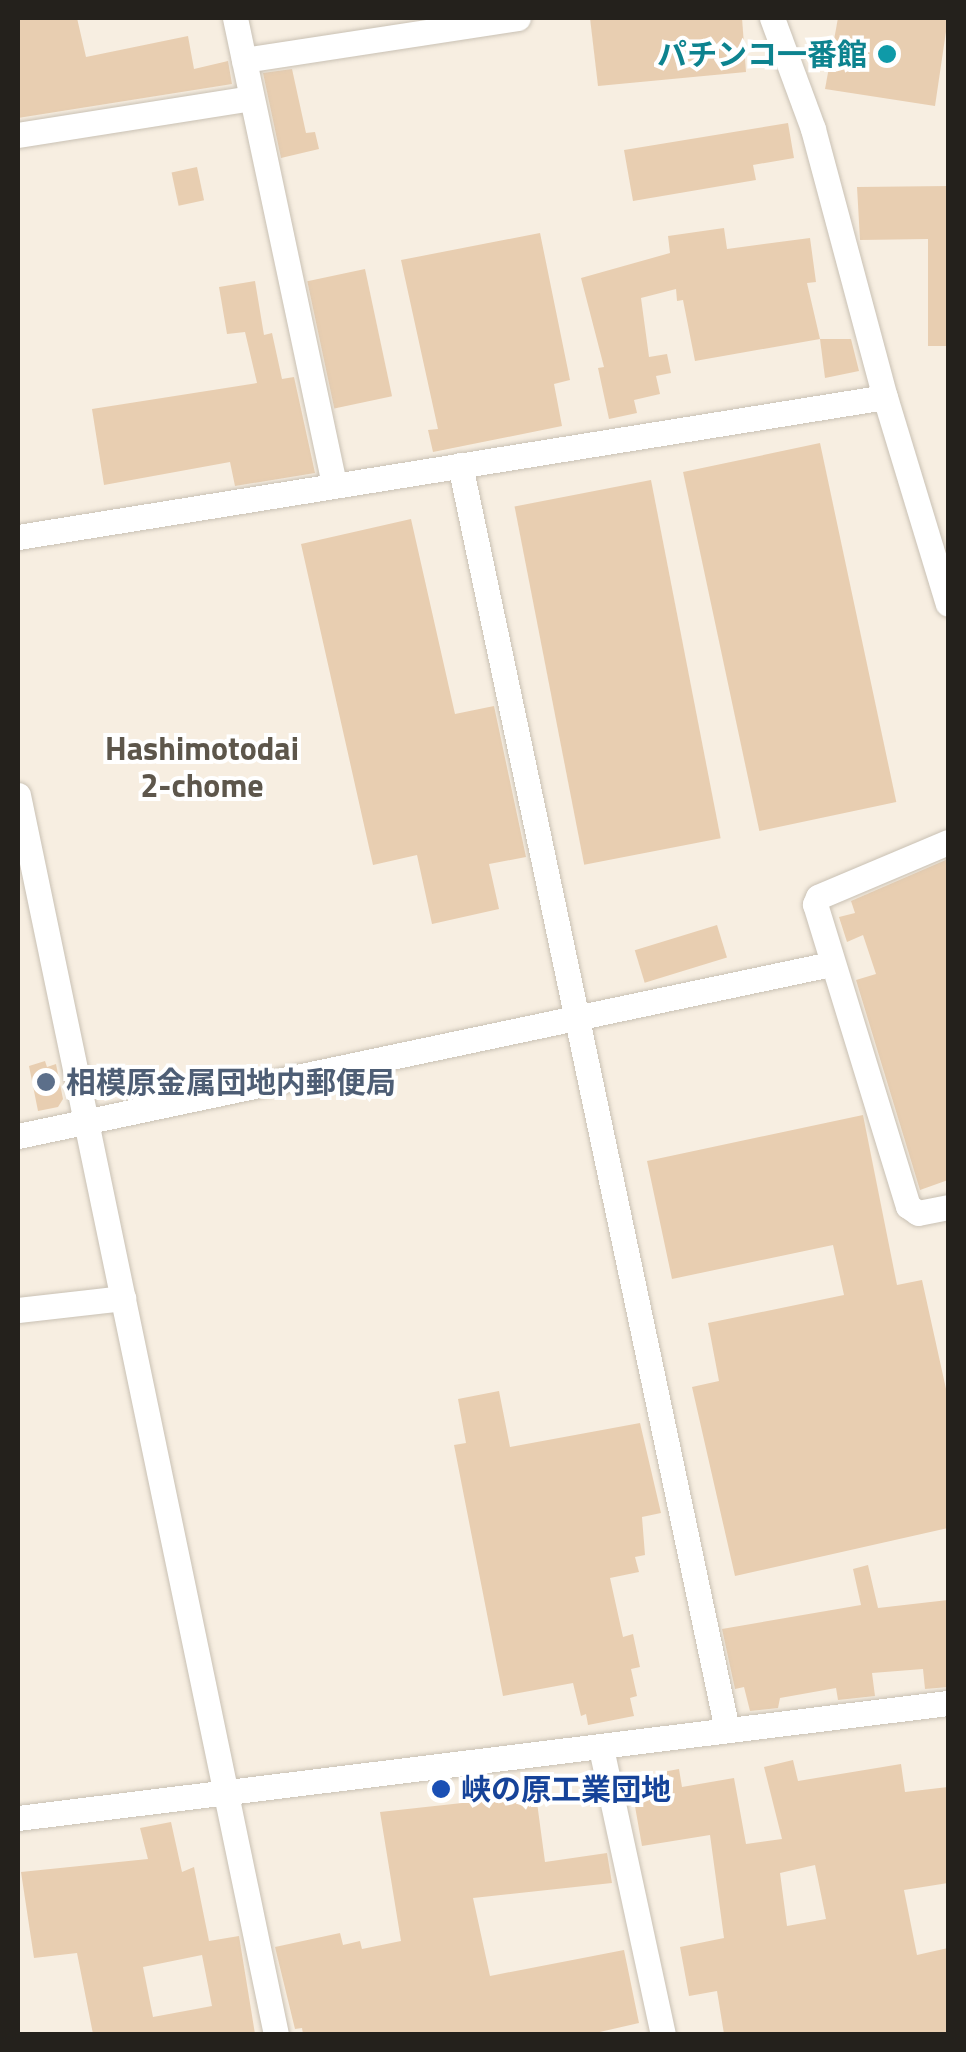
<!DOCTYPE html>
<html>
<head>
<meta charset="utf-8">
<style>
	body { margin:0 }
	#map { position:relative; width:966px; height:2052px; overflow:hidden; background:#f7eee1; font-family:"Titillium Web","Noto Sans JP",sans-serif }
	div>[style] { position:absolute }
	.building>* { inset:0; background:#e8ceb1; transform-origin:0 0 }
	.roads { filter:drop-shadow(0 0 2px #c9c1b4) drop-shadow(0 0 2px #c9c1b4) }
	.minor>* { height:25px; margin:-12.5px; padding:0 12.5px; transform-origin:12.5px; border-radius:12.5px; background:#fff }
	.dots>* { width:28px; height:28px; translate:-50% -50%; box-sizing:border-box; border:5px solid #fff; border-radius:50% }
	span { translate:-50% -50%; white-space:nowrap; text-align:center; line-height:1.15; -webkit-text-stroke:8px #fff; paint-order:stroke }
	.culture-label { font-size:30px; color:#0d838f; font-weight:700 }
	.right { translate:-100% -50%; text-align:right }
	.service-label { font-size:30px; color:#4e5e75; font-weight:700 }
	.left { translate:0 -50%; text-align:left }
	.transit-label { font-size:30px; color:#164399; font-weight:700 }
	.neighbourhood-label { font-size:32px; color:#5d564b; font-weight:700 }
	.frame { position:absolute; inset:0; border:20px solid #24211c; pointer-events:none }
</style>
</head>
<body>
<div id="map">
	<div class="building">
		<div style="clip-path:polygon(18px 18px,77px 18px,86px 57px,188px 36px,194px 69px,228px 61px,232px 84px,18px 118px)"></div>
		<div style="clip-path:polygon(590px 18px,742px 18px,746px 72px,598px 86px)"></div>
		<div style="clip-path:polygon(838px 18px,948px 18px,935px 106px,825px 89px)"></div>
		<div style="clip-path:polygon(292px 69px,306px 133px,315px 132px,319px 149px,281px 158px,263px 73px)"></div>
		<div style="clip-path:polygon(788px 123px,794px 158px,753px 165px,756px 180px,633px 201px,624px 150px)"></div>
		<div style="left:197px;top:167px;width:34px;height:26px;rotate:78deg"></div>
		<div style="clip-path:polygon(948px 186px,948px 346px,928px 346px,928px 239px,860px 240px,857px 187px)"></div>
		<div style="clip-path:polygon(724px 228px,727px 249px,810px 238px,816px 282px,807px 283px,820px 339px,695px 361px,683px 300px,677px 301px,676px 289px,641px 298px,649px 357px,667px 354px,671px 373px,656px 376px,660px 394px,634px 400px,637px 413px,609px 419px,598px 368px,604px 367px,581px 278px,670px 253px,668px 236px)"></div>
		<div style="clip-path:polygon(540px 233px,570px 380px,554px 384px,562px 426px,433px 452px,428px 430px,438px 429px,401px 260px)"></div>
		<div style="left:365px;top:269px;width:130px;height:59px;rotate:78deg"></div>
		<div style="clip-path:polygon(255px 281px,264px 335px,272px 333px,282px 379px,294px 377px,315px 473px,235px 486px,230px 462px,104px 485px,92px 409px,257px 383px,245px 332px,227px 334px,219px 287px)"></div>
		<div style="clip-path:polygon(820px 339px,851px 339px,859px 371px,825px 378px)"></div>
		<div style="left:820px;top:443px;width:367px;height:140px;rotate:78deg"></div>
		<div style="left:651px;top:480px;width:365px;height:139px;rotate:79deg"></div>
		<div style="clip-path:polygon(411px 519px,455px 714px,494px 706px,526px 857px,489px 864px,499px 909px,432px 924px,417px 855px,373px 865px,301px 544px)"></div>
		<div style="clip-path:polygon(948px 859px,948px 1180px,920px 1190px,856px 980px,876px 974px,863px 935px,847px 942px,839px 917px,855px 913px,851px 901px)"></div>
		<div style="left:717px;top:925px;width:34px;height:86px;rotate:73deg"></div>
		<div style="clip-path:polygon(45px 1061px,47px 1067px,56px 1064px,63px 1099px,58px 1107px,38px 1111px,29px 1066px)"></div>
		<div style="clip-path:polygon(863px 1115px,897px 1285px,922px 1280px,948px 1398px,948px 1528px,735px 1576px,692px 1387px,719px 1381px,708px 1323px,844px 1295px,833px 1245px,672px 1279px,647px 1161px)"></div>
		<div style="clip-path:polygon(499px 1391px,510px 1447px,640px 1423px,661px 1513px,642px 1517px,645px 1555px,635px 1557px,639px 1572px,610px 1578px,623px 1637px,633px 1634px,640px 1667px,631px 1669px,637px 1696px,630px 1698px,634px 1716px,588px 1725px,586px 1714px,581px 1716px,573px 1683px,503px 1696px,454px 1445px,466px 1443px,458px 1399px)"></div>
		<div style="clip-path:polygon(868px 1565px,878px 1608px,948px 1600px,948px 1687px,925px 1689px,923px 1669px,872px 1673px,875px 1696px,838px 1700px,836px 1688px,780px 1698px,778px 1708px,750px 1711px,744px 1687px,735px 1689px,722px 1629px,861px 1605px,853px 1569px)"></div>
		<div style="clip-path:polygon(evenodd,793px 1760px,798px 1781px,901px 1764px,905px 1792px,948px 1787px,948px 1883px,904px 1890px,917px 1955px,948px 1948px,948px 2034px,724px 2034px,717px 1991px,689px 1996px,680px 1947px,724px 1938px,710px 1835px,642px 1846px,630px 1778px,679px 1769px,682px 1787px,734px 1778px,746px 1844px,782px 1839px,764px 1767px,793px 1760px,815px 1865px,826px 1919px,787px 1926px,780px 1873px,815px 1865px)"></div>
		<div style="clip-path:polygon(536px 1795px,545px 1862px,607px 1853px,612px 1883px,473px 1898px,490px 1976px,624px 1950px,639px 2023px,591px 2034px,303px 2034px,302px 2028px,295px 2029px,275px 1947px,340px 1933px,343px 1945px,360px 1941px,362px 1949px,401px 1941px,380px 1812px)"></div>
		<div style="clip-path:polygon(evenodd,171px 1822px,182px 1872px,194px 1867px,209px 1941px,239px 1936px,255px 2034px,93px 2034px,77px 1953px,34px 1958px,21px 1872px,148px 1859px,140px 1828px,171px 1822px,202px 1955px,212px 2006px,153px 2017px,143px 1967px,202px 1955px)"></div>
	</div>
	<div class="roads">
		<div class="minor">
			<div style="left:235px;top:18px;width:477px;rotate:78deg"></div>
			<div style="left:772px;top:18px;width:118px;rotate:69.7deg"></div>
			<div style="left:813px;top:129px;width:278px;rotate:75deg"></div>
			<div style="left:885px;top:397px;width:216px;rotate:73.1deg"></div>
			<div style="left:244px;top:60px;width:277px;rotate:-8.7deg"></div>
			<div style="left:18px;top:135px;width:236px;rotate:-9deg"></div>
			<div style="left:460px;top:465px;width:1293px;rotate:78.08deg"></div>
			<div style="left:18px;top:537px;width:878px;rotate:-9.17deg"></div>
			<div style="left:18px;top:795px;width:1266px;rotate:78.24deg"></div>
			<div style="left:948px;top:842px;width:141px;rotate:157.1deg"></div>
			<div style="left:818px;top:897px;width:8px;rotate:113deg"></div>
			<div style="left:815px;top:904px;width:316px;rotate:72.9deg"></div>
			<div style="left:908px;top:1206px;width:12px;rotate:35deg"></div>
			<div style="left:918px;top:1213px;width:31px;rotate:-11deg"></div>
			<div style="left:18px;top:1136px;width:831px;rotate:-11.95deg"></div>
			<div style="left:18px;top:1310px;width:106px;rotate:-6.5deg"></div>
			<div style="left:601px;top:1748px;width:293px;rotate:77.8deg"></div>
			<div style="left:18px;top:1818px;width:937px;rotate:-7.05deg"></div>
		</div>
	</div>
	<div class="dots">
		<div style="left:887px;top:54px;background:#0f9aa8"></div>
		<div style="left:46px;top:1082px;background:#5c6f8a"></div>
		<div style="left:441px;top:1789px;background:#1a4fb4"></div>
	</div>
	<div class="culture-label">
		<span class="right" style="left:867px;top:54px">パチンコ一番館</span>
	</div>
	<div class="service-label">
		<span class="left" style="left:66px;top:1082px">相模原金属団地内郵便局</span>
	</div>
	<div class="transit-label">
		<span class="left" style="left:461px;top:1789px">峡の原工業団地</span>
	</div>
	<div class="neighbourhood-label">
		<span style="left:202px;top:767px">Hashimotodai<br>2-chome</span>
	</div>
	<div class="frame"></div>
</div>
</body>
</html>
